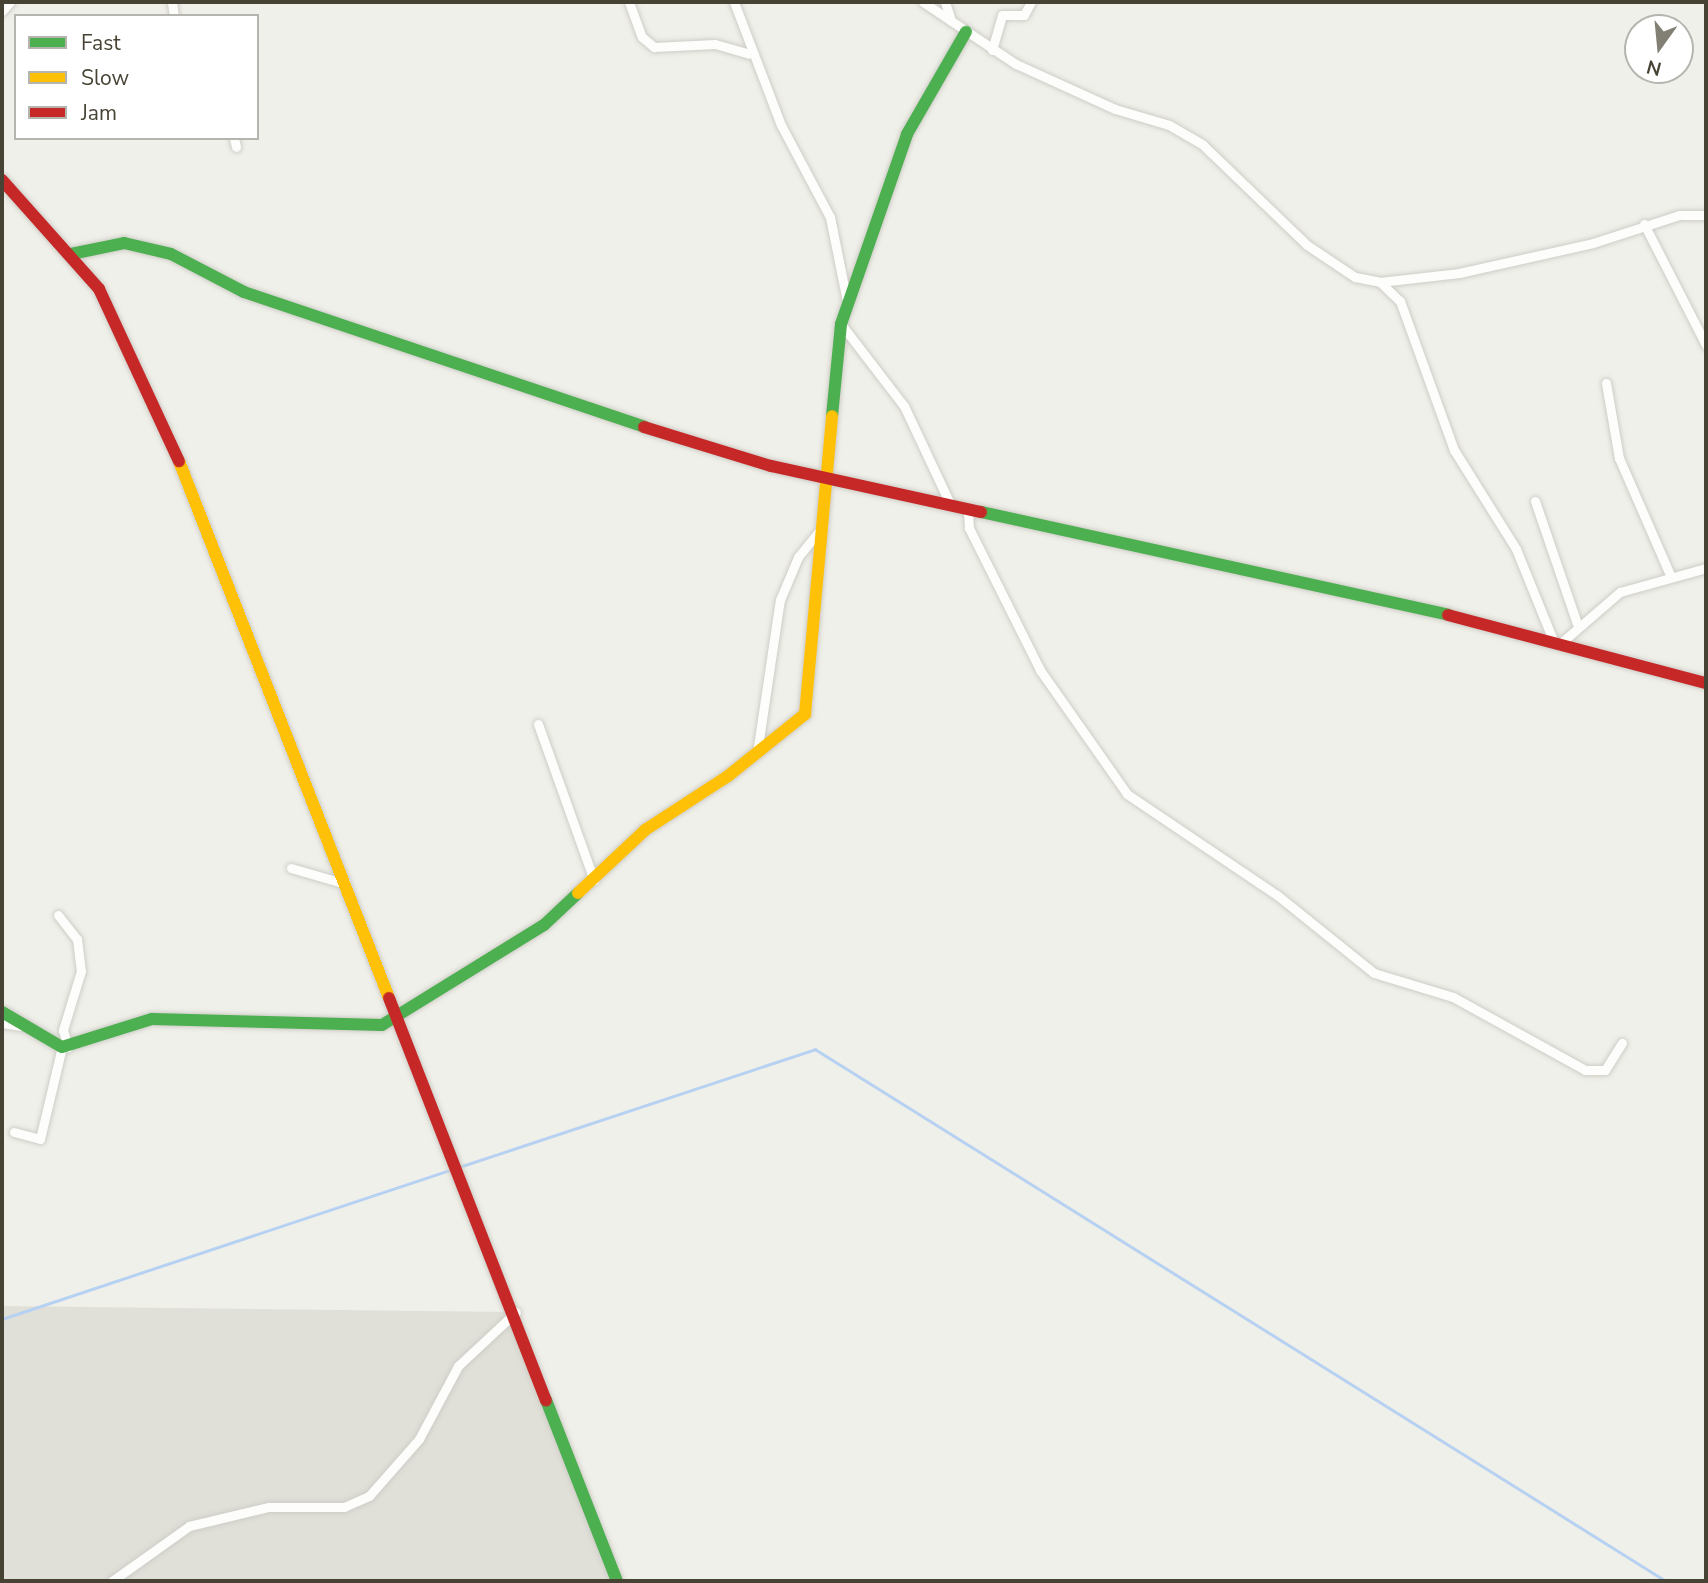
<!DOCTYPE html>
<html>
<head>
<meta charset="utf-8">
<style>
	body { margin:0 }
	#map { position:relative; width:1708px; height:1583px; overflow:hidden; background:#f0f0ea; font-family:"Nunito Sans",sans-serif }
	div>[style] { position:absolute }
	.industrial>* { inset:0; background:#e0dfd8 }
	.stream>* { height:2.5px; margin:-1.25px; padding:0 1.25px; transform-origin:1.25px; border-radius:1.25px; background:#b6d1f2 }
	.roads { filter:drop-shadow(0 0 2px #cecdc7) drop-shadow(0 0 2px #cecdc7) }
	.street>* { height:9px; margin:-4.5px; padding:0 4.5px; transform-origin:4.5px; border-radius:4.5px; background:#fdfdfc }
	.fast>* { height:12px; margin:-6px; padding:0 6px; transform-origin:6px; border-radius:6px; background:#4caf50 }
	.slow>* { height:12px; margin:-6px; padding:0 6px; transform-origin:6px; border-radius:6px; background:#ffc107 }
	.jam>* { height:12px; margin:-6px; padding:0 6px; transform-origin:6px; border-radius:6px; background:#c62828 }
	span { translate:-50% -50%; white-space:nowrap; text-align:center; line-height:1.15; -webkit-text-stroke:5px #fff; paint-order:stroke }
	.frame { position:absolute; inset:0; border:4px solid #474334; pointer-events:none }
	.legend { position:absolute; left:14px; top:14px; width:245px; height:126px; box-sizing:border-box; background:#fff; border:2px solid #b5b4ae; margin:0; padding:9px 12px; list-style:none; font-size:21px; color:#474334 }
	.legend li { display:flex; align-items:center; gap:14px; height:35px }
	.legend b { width:35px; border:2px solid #b5b4ae }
	.north { position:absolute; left:1624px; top:14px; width:70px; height:70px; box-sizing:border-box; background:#fff; border:2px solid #b5b4ae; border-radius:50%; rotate:195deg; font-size:19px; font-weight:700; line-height:28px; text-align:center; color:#474334 }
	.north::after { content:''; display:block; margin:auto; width:24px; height:32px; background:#828074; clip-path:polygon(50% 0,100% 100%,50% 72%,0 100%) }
</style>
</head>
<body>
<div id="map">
	<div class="industrial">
		<div style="clip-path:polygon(2px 1306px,516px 1312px,620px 1581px,2px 1581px)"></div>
	</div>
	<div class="stream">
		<div style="left:459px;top:1167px;width:375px;rotate:-18.3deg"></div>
		<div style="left:815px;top:1049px;width:1004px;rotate:32.01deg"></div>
		<div style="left:2px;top:1319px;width:475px;rotate:-18.4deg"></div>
	</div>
	<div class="roads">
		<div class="street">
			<div style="left:172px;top:2px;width:14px;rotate:82deg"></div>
			<div style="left:629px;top:2px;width:37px;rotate:70deg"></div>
			<div style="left:642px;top:37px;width:16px;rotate:40deg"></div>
			<div style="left:654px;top:47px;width:61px;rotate:-2.8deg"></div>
			<div style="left:715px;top:44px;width:35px;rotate:16deg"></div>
			<div style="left:734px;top:2px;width:132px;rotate:69.1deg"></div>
			<div style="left:781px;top:125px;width:104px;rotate:62deg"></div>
			<div style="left:830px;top:217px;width:86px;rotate:78.6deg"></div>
			<div style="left:923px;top:2px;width:112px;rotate:33.7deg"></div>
			<div style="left:1016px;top:64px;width:109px;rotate:24.4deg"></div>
			<div style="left:1115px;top:109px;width:56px;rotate:16.5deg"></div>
			<div style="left:1169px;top:125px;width:39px;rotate:30deg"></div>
			<div style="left:1203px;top:145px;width:144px;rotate:43.9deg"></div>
			<div style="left:1307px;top:245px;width:58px;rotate:33.7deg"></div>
			<div style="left:1355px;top:277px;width:25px;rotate:11deg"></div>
			<div style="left:1380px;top:282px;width:80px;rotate:-6.5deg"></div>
			<div style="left:1459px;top:273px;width:137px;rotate:-12.6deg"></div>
			<div style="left:1593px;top:243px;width:90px;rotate:-18deg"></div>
			<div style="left:1679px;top:215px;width:27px"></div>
			<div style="left:945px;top:2px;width:20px;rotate:72deg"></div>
			<div style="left:2px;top:11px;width:12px;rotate:-48deg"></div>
			<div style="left:992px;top:50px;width:36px;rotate:-74deg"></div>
			<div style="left:1002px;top:15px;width:22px"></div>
			<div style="left:1024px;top:15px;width:15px;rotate:-62deg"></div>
			<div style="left:234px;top:138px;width:9px;rotate:77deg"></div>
			<div style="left:1644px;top:224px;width:136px;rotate:62.9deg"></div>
			<div style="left:1380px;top:282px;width:28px;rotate:44deg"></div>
			<div style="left:1400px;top:301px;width:158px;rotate:70.1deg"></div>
			<div style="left:1454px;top:450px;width:117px;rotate:57.9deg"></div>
			<div style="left:1516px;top:549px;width:98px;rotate:67.9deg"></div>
			<div style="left:841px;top:324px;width:103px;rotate:52.5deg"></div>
			<div style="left:904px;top:406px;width:110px;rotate:64.8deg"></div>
			<div style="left:1606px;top:383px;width:76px;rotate:80.2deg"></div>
			<div style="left:1619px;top:458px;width:130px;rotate:66.4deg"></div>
			<div style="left:1535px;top:501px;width:130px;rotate:71.1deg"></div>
			<div style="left:968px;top:511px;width:17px;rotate:87deg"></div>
			<div style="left:969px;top:528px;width:159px;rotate:63.4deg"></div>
			<div style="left:1040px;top:670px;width:151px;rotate:54.9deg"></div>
			<div style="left:1127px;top:794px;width:181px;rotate:34deg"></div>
			<div style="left:1277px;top:895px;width:124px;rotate:38.8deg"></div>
			<div style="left:1374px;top:973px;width:83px;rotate:16.9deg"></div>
			<div style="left:1453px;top:997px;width:151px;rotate:28.9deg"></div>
			<div style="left:1585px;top:1070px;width:20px"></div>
			<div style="left:1605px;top:1070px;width:32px;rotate:-58deg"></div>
			<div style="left:1562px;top:642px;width:77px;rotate:-40.8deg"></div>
			<div style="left:1620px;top:592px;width:89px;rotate:-15.6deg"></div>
			<div style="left:538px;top:724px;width:166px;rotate:70.3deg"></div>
			<div style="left:757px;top:753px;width:155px;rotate:-81.5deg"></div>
			<div style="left:780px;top:600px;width:47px;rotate:-67.3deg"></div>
			<div style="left:798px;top:557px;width:38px;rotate:-51deg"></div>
			<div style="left:291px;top:868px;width:57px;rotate:16.2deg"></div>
			<div style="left:58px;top:915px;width:31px;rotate:52deg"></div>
			<div style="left:77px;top:939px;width:32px;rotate:83deg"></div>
			<div style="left:81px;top:971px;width:62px;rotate:107deg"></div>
			<div style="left:63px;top:1030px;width:18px;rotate:74deg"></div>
			<div style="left:2px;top:1023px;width:18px;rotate:9deg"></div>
			<div style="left:14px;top:1132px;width:27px;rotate:15deg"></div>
			<div style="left:40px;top:1139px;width:95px;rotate:-76.6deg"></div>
			<div style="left:112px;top:1581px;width:95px;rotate:-35.5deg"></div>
			<div style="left:189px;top:1526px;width:82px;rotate:-13.4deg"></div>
			<div style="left:269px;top:1507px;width:75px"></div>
			<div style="left:344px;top:1507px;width:27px;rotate:-24deg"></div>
			<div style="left:369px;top:1496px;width:76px;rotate:-48.7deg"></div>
			<div style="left:419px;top:1439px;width:83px;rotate:-61.9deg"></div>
			<div style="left:458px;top:1366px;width:79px;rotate:-43deg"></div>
		</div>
		<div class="fast">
			<div style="left:71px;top:254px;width:54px;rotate:-11.7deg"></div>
			<div style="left:124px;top:243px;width:48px;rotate:13.2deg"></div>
			<div style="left:171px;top:254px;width:82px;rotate:27.5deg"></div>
			<div style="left:244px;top:292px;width:422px;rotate:18.6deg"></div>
			<div style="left:832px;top:416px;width:92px;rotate:-84.4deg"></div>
			<div style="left:841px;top:324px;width:201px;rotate:-70.8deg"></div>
			<div style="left:907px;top:134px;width:118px;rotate:-60deg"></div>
			<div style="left:981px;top:512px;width:478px;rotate:12.4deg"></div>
			<div style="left:2px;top:1012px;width:69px;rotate:30.3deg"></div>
			<div style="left:62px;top:1047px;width:94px;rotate:-17.3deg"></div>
			<div style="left:152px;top:1019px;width:230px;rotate:1.5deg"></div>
			<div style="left:382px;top:1025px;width:190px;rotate:-31.7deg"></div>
			<div style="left:544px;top:925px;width:47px;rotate:-43.3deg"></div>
			<div style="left:546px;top:1400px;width:194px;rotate:68.6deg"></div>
		</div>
		<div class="slow">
			<div style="left:179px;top:461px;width:577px;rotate:68.64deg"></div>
			<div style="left:578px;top:893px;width:92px;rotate:-43.2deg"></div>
			<div style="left:645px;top:830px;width:99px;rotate:-33deg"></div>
			<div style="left:728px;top:776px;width:99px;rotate:-38.8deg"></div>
			<div style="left:805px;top:714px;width:299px;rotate:-84.8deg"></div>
		</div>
		<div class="jam">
			<div style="left:2px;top:180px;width:146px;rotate:48.3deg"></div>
			<div style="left:99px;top:289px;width:190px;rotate:65.1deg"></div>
			<div style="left:644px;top:427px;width:133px;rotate:17.1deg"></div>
			<div style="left:771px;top:466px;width:215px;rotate:12.4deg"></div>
			<div style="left:1448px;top:615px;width:267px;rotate:14.8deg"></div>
			<div style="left:389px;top:998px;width:432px;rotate:68.7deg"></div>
		</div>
	</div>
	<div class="frame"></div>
	<ul class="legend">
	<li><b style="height:9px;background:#4caf50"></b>Fast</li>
	<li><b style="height:9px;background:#ffc107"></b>Slow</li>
	<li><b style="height:9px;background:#c62828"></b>Jam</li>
	</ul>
	<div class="north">N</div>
</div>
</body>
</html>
